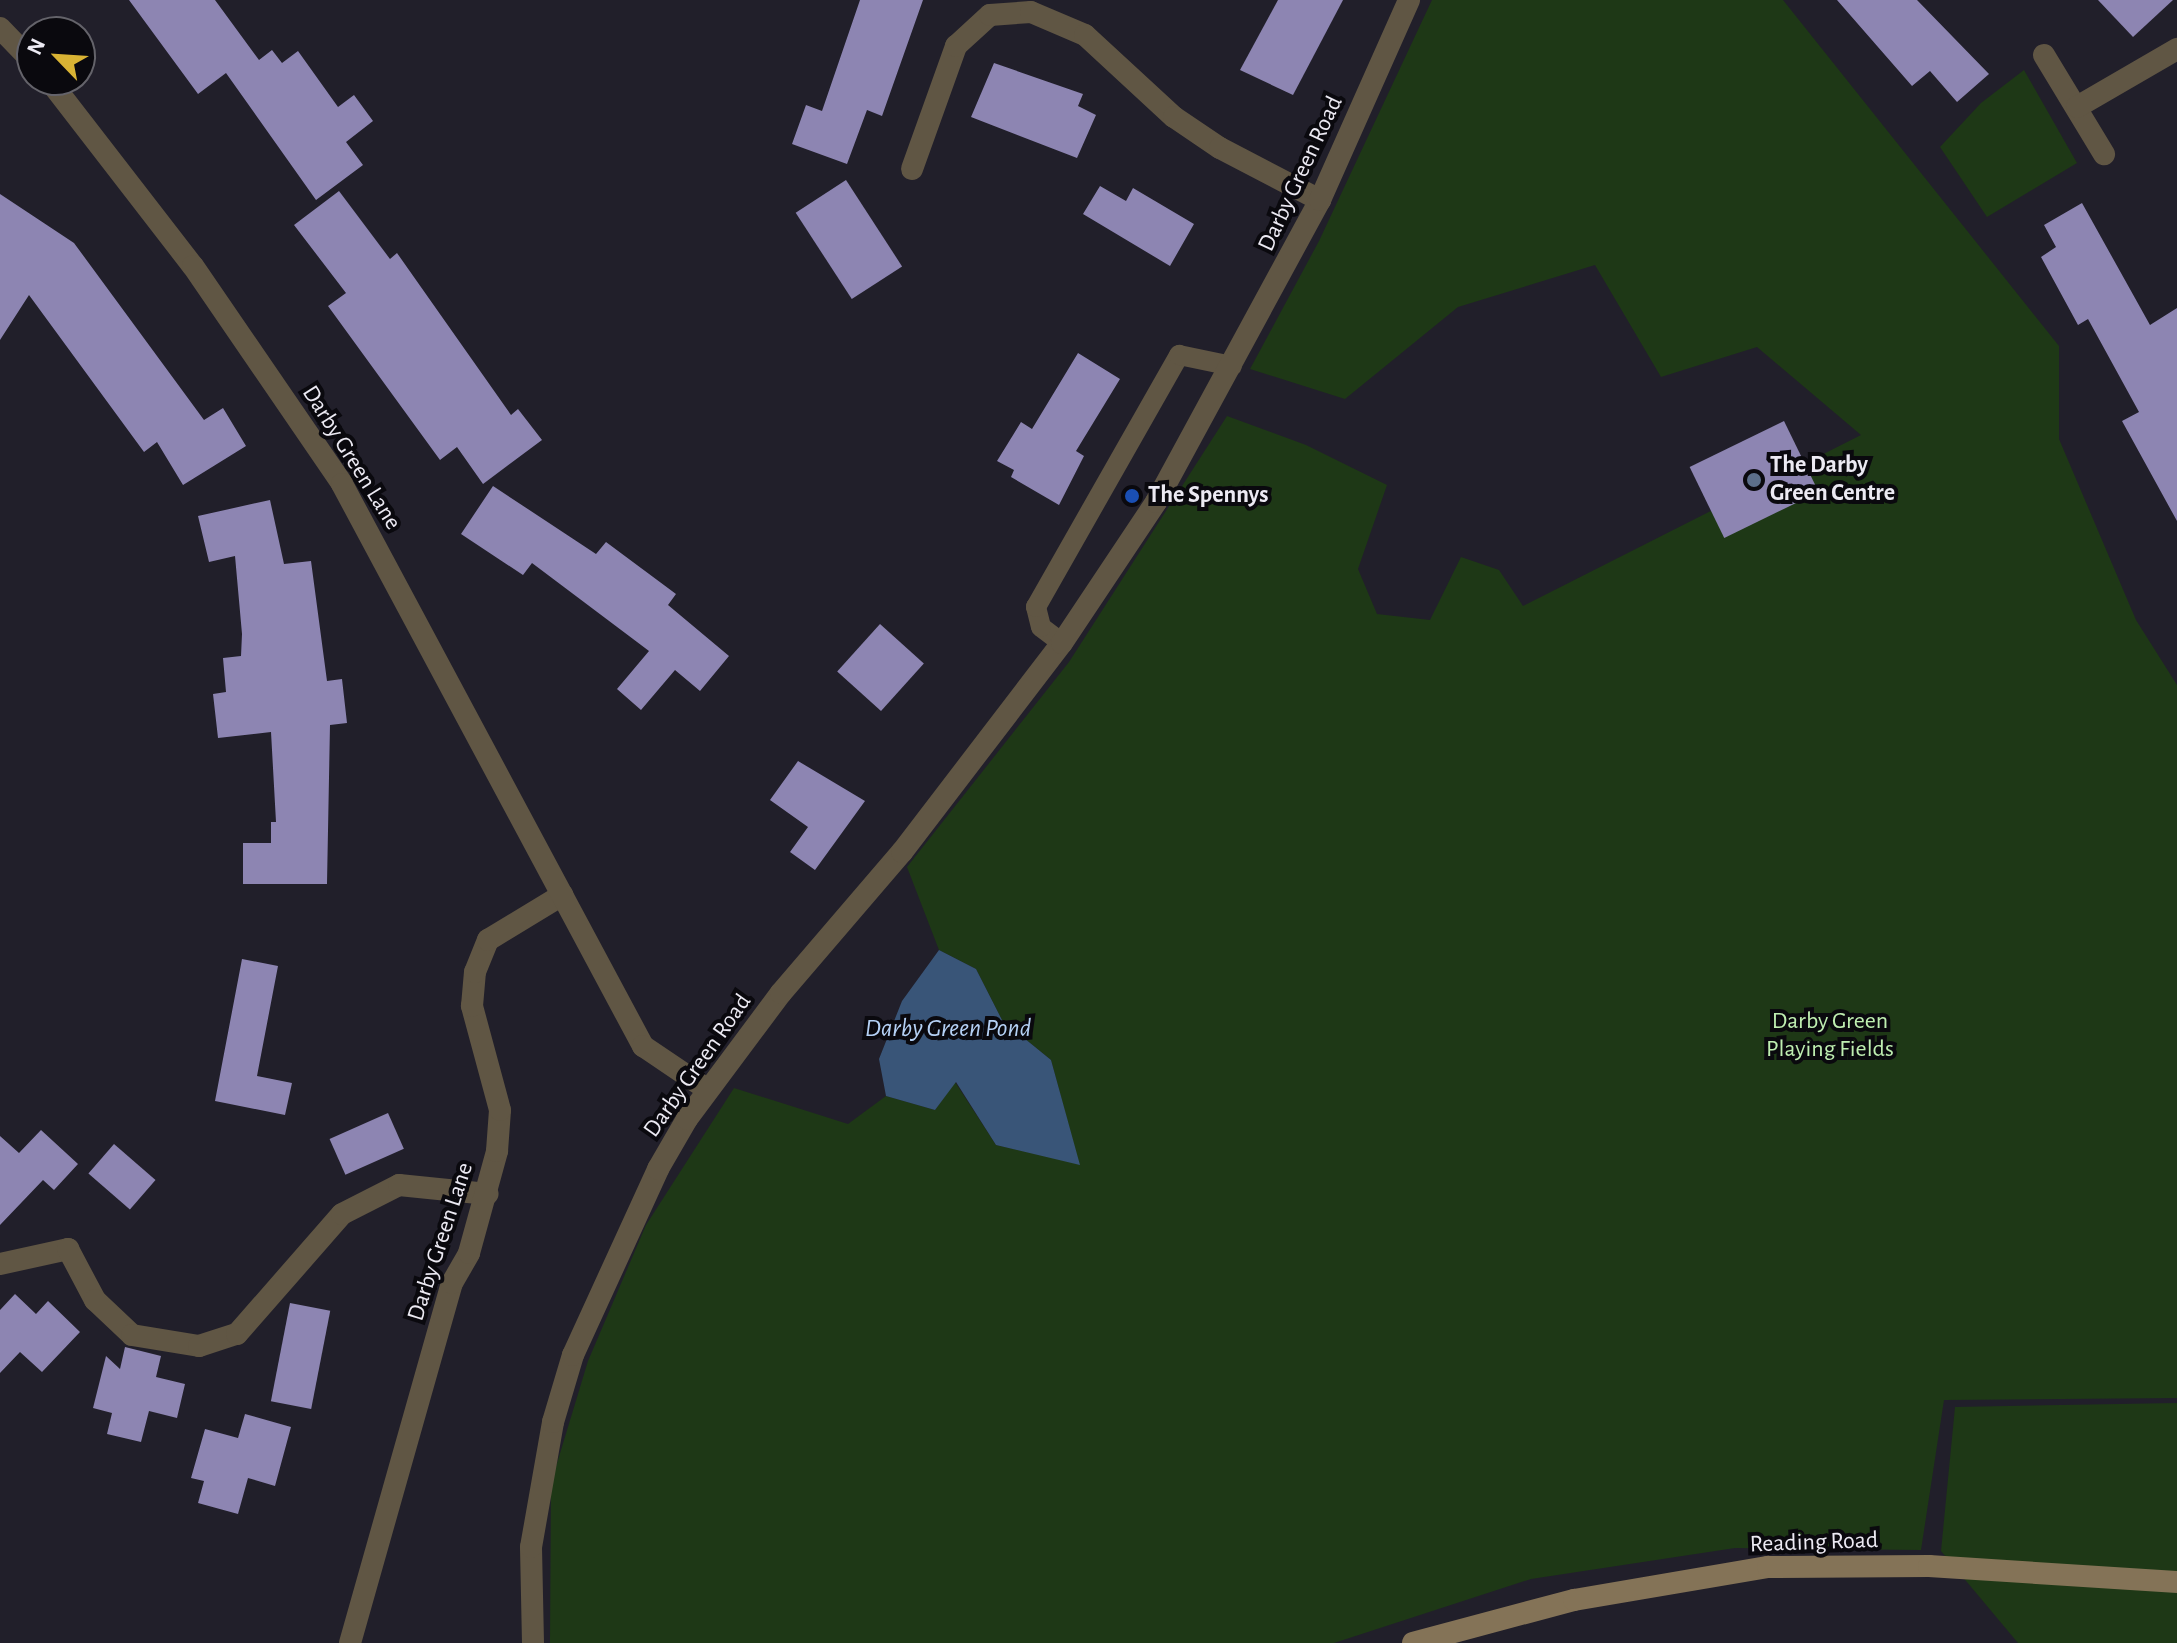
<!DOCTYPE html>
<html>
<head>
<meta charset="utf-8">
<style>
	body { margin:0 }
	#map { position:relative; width:2177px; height:1643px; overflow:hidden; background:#211f2a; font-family:"Alegreya Sans",sans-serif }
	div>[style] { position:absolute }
	.green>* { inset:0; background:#1e3816 }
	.water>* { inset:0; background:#395578 }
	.building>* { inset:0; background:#8d85b2; transform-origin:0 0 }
	.service>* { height:20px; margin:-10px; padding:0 10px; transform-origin:10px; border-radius:10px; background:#605644 }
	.minor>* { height:22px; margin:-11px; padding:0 11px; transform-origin:11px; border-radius:11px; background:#605644 }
	.tertiary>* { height:22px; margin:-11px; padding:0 11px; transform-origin:11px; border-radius:11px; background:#605644 }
	.secondary>* { height:22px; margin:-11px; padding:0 11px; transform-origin:11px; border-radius:11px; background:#847357 }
	.dots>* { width:22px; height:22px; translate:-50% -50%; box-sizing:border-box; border:4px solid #0a090e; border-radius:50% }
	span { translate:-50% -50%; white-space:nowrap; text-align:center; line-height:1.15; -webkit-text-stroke:8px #0a090e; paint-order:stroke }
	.street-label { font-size:24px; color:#eceaf3 }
	.poi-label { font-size:24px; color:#eceaf3; font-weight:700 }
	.left { translate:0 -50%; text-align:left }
	.park-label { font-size:24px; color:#bfefb1 }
	.water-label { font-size:26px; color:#b5d1f5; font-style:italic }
	.north { position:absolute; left:16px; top:16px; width:80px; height:80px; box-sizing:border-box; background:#0a090e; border:2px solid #64636a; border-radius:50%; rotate:295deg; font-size:22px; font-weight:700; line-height:32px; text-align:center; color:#eceaf3 }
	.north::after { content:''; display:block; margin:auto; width:28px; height:36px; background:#d9b334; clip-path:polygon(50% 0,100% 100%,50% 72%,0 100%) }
</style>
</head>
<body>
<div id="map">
	<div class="green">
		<div style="clip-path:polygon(1432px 0,1783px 0,2059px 346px,2059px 439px,2136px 620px,2177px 685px,2177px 1398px,1944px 1400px,1921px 1550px,1735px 1548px,1531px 1579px,1334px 1643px,550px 1643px,551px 1483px,588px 1361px,646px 1225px,734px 1088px,848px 1124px,886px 1096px,935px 1110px,955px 1082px,996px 1145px,1079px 1164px,1051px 1060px,1002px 1020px,976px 969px,939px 950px,907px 867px,1069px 662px,1227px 416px,1306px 445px,1387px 485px,1358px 569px,1377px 614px,1430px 620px,1461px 557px,1499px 570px,1523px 606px,1861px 435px,1757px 347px,1661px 377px,1595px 265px,1458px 307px,1345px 399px,1250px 369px,1319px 241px)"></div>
		<div style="clip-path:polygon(2024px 70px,2077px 163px,1987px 217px,1940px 147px,1981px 103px)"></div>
		<div style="clip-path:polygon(2177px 1403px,2177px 1643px,2018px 1643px,1941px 1551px,1955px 1407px)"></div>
	</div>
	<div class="water">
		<div style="clip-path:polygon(939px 950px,976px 969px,1002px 1020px,1051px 1060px,1080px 1165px,996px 1145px,956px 1082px,935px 1110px,886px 1096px,879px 1059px,902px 1001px)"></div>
	</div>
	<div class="building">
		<div style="clip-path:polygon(129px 0,215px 0,259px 60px,272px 50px,282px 63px,298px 51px,338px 107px,354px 95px,373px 121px,346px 142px,363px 165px,316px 200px,226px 73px,198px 94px)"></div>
		<div style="clip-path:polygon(860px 0,923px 0,882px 116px,867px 110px,847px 164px,792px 144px,806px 105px,822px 111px)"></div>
		<div style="clip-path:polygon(1278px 0,1343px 0,1293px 95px,1240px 70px)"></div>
		<div style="clip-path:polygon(1837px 0,1917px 0,1989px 74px,1957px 102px,1930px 71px,1912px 86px)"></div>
		<div style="clip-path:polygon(2098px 0,2173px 0,2133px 37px)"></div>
		<div style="clip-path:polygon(994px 63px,1083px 94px,1078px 106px,1096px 115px,1077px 158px,971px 117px)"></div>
		<div style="left:846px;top:180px;width:103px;height:60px;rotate:57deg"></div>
		<div style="clip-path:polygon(1100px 186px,1126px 201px,1133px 188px,1194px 224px,1170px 266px,1083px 214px)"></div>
		<div style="clip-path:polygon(339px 191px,390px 259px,397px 253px,511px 415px,518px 409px,542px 440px,483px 484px,457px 447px,440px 460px,328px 306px,346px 293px,294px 225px)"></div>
		<div style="clip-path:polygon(0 194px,74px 243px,204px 420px,223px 408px,246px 446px,183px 485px,157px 442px,144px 452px,29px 295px,0 340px)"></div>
		<div style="clip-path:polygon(2082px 203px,2150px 325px,2177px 308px,2177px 521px,2122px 421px,2139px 412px,2088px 319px,2078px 325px,2041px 257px,2056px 247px,2044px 225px)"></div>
		<div style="clip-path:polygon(1078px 353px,1120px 379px,1076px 451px,1084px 456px,1059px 505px,1011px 477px,1014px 470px,997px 461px,1021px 422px,1032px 429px)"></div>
		<div style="left:1784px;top:421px;width:79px;height:105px;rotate:64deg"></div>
		<div style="clip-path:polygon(493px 486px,596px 554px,606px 542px,676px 594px,668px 605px,729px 656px,700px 691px,675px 670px,641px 710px,617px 689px,649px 651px,532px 563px,523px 575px,461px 534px)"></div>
		<div style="clip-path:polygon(270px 500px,284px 564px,311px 561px,327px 681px,342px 679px,347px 723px,330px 725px,327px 884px,243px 884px,243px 843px,271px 843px,271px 822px,276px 822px,271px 732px,218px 738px,213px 694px,226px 692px,223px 658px,241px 656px,242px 634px,235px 556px,209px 562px,198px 516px)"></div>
		<div style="left:880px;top:624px;width:59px;height:64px;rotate:42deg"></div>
		<div style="clip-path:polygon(798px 761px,865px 801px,815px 870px,790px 852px,808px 827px,770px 800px)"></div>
		<div style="clip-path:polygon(242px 959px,278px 966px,257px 1076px,292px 1083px,285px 1115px,215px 1101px)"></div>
		<div style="left:388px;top:1113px;width:39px;height:64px;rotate:66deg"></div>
		<div style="clip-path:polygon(41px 1130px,78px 1164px,54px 1190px,43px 1180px,0 1225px,0 1136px,19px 1153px)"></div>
		<div style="left:114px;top:1144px;width:55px;height:39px;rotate:41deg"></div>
		<div style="clip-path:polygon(15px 1294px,36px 1314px,48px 1301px,80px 1332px,42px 1372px,20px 1352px,0 1373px,0 1310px)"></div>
		<div style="left:290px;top:1303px;width:41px;height:100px;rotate:11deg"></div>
		<div style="clip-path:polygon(125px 1347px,161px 1356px,156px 1377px,185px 1384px,177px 1418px,149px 1411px,141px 1442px,107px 1434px,112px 1413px,93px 1408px,106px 1356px,120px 1369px)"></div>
		<div style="clip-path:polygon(245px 1414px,291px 1427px,275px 1486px,248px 1478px,238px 1514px,198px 1503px,204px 1481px,191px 1478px,205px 1429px,238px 1438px)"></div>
	</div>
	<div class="service">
		<div style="left:1062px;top:643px;width:26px;rotate:-143deg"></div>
		<div style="left:1041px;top:627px;width:21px;rotate:-104deg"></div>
		<div style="left:1036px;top:607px;width:290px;rotate:-60.4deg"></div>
		<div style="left:1179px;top:355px;width:54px;rotate:11.7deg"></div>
	</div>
	<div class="minor">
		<div style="left:2044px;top:55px;width:116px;rotate:58.8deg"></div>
		<div style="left:2077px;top:107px;width:116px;rotate:-30.1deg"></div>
		<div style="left:912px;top:169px;width:131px;rotate:-70.3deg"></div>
		<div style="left:956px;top:46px;width:46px;rotate:-42.4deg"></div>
		<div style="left:990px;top:15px;width:41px;rotate:-4.2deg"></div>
		<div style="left:1031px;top:12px;width:59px;rotate:23.1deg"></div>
		<div style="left:1085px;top:35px;width:121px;rotate:42.7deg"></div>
		<div style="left:1174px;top:117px;width:55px;rotate:34deg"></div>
		<div style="left:1220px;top:148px;width:113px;rotate:27.5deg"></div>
		<div style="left:0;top:1264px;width:70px;rotate:-12.4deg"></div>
		<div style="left:68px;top:1249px;width:58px;rotate:62.1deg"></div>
		<div style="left:95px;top:1300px;width:51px;rotate:43.4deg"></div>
		<div style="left:132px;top:1335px;width:68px;rotate:9.3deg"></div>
		<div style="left:199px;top:1346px;width:40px;rotate:-18deg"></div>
		<div style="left:237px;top:1334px;width:159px;rotate:-48.8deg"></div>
		<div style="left:342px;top:1214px;width:64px;rotate:-27deg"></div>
		<div style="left:399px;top:1185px;width:89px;rotate:5.8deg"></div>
		<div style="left:350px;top:1643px;width:374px;rotate:-74.2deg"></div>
		<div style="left:452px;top:1283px;width:34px;rotate:-60deg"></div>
		<div style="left:469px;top:1253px;width:106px;rotate:-74.6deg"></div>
		<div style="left:497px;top:1151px;width:41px;rotate:-85.8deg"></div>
		<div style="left:500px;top:1110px;width:108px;rotate:-105.1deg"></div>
		<div style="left:472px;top:1006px;width:34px;rotate:-85deg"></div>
		<div style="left:475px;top:972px;width:35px;rotate:-68deg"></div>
		<div style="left:488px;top:940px;width:87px;rotate:-31.3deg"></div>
	</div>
	<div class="tertiary">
		<div style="left:0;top:28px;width:46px;rotate:45.9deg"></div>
		<div style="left:49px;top:80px;width:235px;rotate:52.3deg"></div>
		<div style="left:193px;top:266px;width:264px;rotate:55.6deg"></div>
		<div style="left:342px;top:484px;width:638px;rotate:61.83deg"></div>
		<div style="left:643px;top:1046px;width:78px;rotate:34.1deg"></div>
		<div style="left:533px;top:1643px;width:96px;rotate:-91.2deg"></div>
		<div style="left:531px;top:1547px;width:127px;rotate:-80deg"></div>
		<div style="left:553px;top:1422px;width:70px;rotate:-73.4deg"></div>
		<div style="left:573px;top:1355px;width:205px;rotate:-65.4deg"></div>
		<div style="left:658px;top:1169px;width:58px;rotate:-59.9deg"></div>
		<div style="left:687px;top:1119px;width:157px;rotate:-53.3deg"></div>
		<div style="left:781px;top:993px;width:186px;rotate:-49.4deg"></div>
		<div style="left:902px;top:852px;width:263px;rotate:-52.6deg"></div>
		<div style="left:1062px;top:643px;width:169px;rotate:-56.3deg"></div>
		<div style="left:1156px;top:502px;width:344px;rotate:-61.5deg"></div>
		<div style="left:1320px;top:200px;width:219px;rotate:-66deg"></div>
	</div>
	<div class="secondary">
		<div style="left:1413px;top:1643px;width:167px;rotate:-15deg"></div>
		<div style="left:1574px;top:1600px;width:197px;rotate:-9.7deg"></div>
		<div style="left:1768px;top:1567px;width:161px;rotate:-0.4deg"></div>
		<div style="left:1929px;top:1566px;width:249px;rotate:3.7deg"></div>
	</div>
	<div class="dots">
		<div style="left:1754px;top:480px;background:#5c6f8a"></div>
		<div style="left:1132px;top:496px;background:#1a4fb4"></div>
	</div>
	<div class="street-label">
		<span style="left:1301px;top:174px;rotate:-65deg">Darby Green Road</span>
		<span style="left:351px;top:458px;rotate:58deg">Darby Green Lane</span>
		<span style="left:698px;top:1066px;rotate:-55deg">Darby Green Road</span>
		<span style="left:441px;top:1242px;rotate:-72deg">Darby Green Lane</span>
		<span style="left:1814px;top:1543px;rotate:-2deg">Reading Road</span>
	</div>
	<div class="poi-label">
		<span class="left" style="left:1770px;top:480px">The Darby<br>Green Centre</span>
		<span class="left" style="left:1148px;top:496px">The Spennys</span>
	</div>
	<div class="park-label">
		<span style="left:1830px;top:1036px">Darby Green<br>Playing Fields</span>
	</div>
	<div class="water-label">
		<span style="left:948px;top:1029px">Darby Green Pond</span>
	</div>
	<div class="north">N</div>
</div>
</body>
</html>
